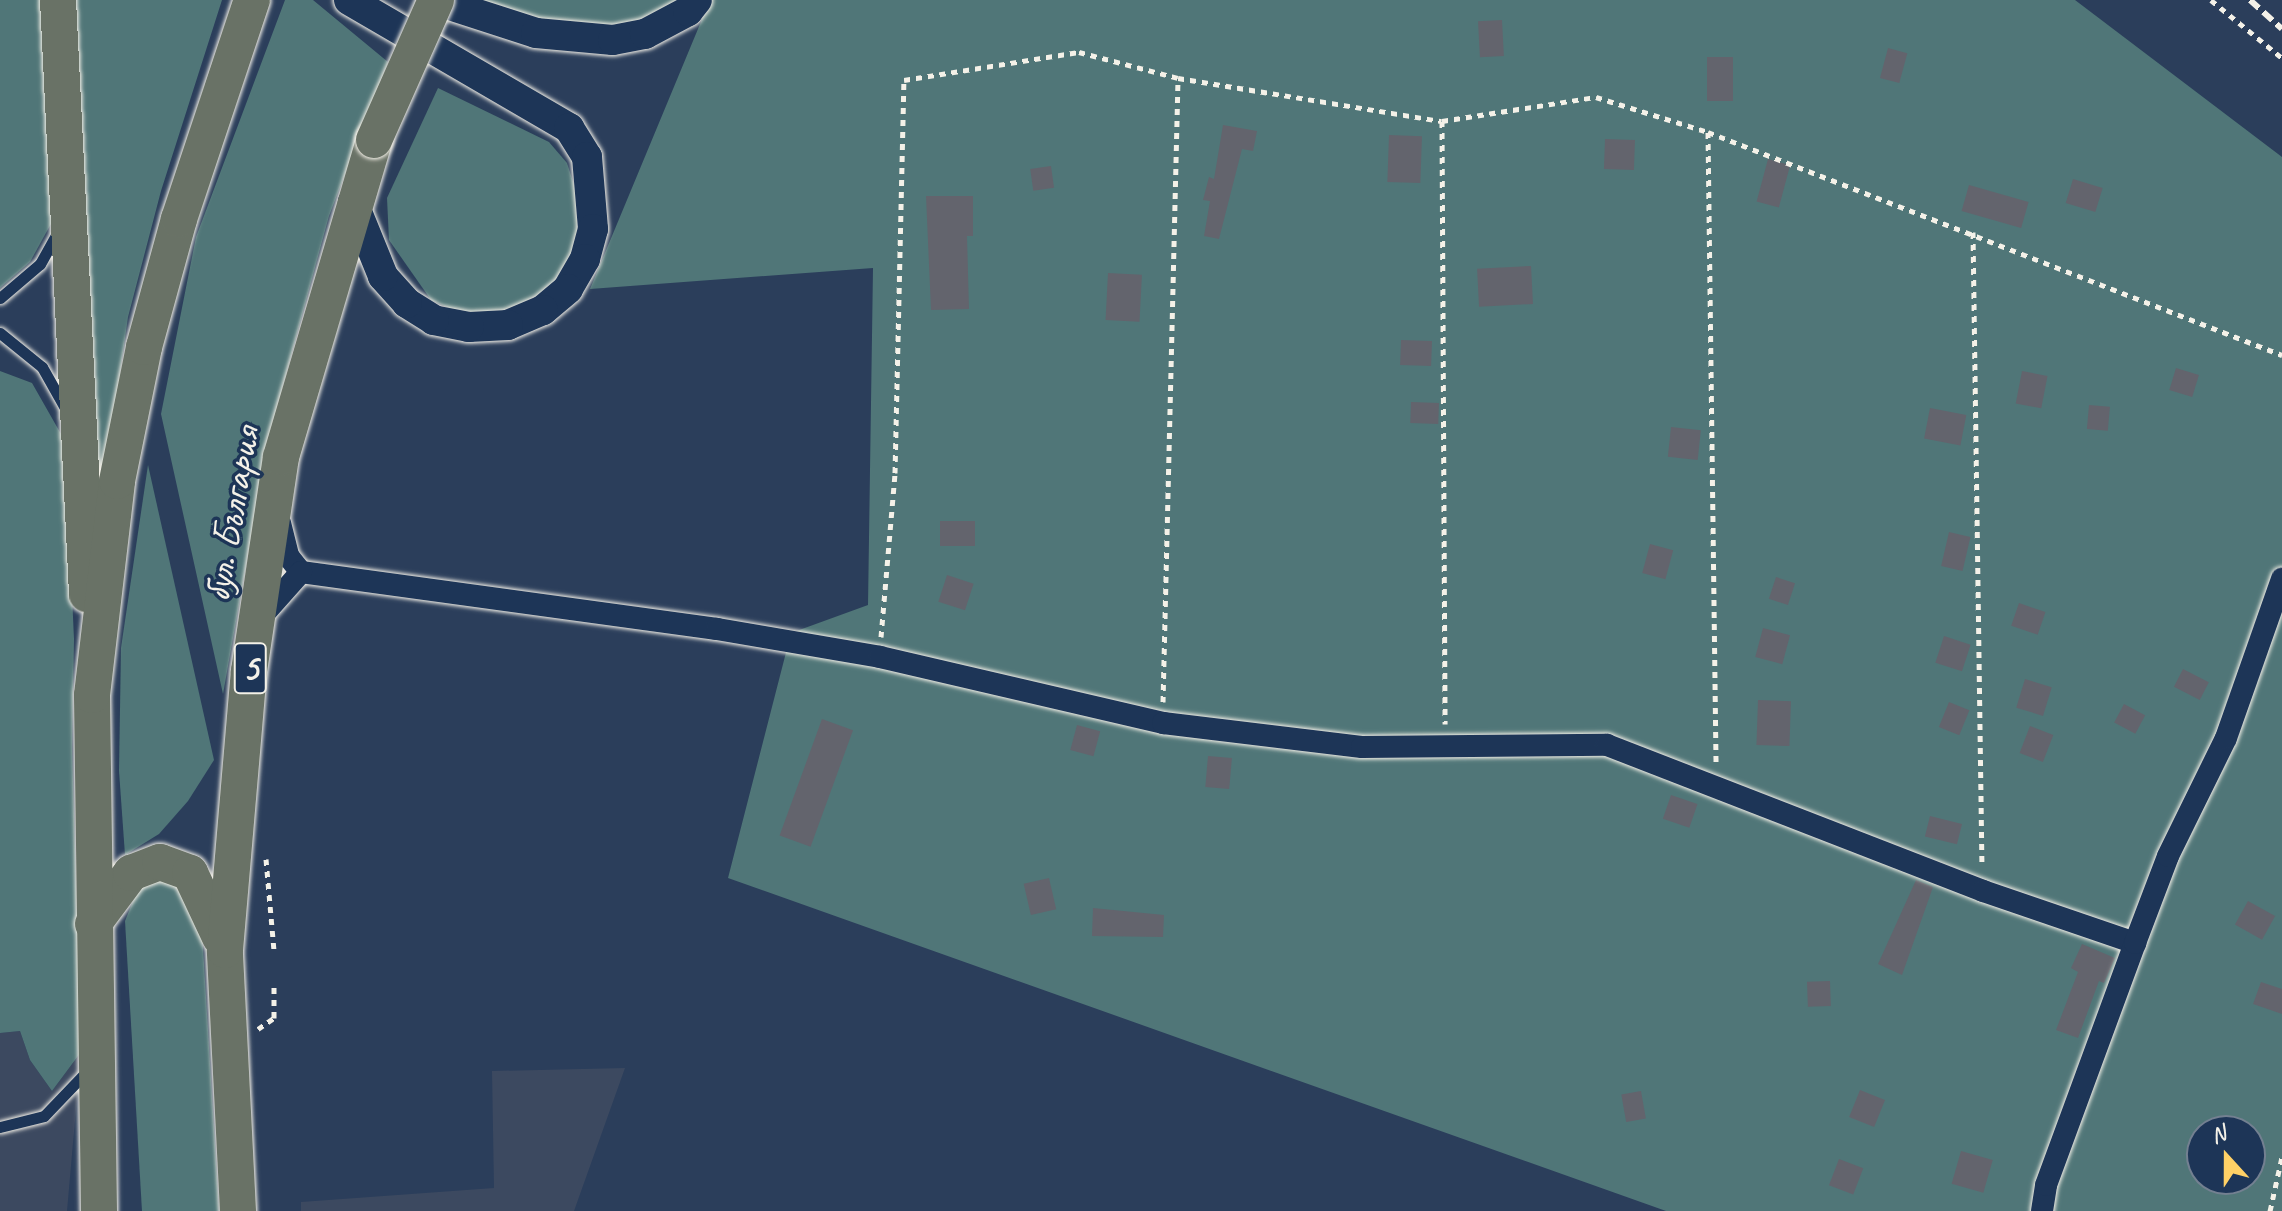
<!DOCTYPE html>
<html>
<head>
<meta charset="utf-8">
<style>
	body { margin:0 }
	#map { position:relative; width:2282px; height:1211px; overflow:hidden; background:#2b3e5b; font-family:Caveat,sans-serif }
	div>[style] { position:absolute }
	.built>* { inset:0; background:#3c4960 }
	.green>* { inset:0; background:#507678 }
	.building>* { inset:0; background:#63646d; transform-origin:0 0 }
	.path>* { height:5px; margin-top:-2.5px; transform-origin:0; background:repeating-linear-gradient(90deg,#f4f1e8 0 6px,transparent 0 12px) }
	.roads { filter:drop-shadow(0 0 2px #f4f1e8) drop-shadow(0 0 2px #f4f1e8) }
	.service>* { height:11px; margin:-5.5px; padding:0 5.5px; transform-origin:5.5px; border-radius:5.5px; background:#1d3557 }
	.minor>* { height:22px; margin:-11px; padding:0 11px; transform-origin:11px; border-radius:11px; background:#1d3557 }
	.secondary>* { height:30px; margin:-15px; padding:0 15px; transform-origin:15px; border-radius:15px; background:#1d3557 }
	.trunk>* { height:36px; margin:-18px; padding:0 18px; transform-origin:18px; border-radius:18px; background:#697266 }
	.rail>* { height:6px; margin-top:-3px; transform-origin:0; background:repeating-linear-gradient(90deg,#f4f1e8 0 12px,transparent 0 18px) }
	.bridges { filter:drop-shadow(0 0 2px #f4f1e8) drop-shadow(0 0 2px #f4f1e8) }
	.trunk-bridge>* { height:36px; margin:-18px; padding:0 18px; transform-origin:18px; border-radius:18px; background:#697266 }
	span { translate:-50% -50%; white-space:nowrap; text-align:center; line-height:1.15; -webkit-text-stroke:7px #1d3557; paint-order:stroke }
	.shield-label span { padding:2px 6px; background:#1d3557; border:2px solid; border-radius:6px; -webkit-text-stroke-width:0 }
	.shield-label { font-size:38px; color:#f4f1e8; font-weight:700 }
	.street-label { font-size:40px; color:#f4f1e8 }
	.north { position:absolute; left:2186px; top:1115px; width:80px; height:80px; box-sizing:border-box; background:#1d3557; border:2px solid #738091; border-radius:50%; rotate:339deg; font-size:22px; font-weight:700; line-height:32px; text-align:center; color:#f4f1e8 }
	.north::after { content:''; display:block; margin:auto; width:28px; height:36px; background:#ffd166; clip-path:polygon(50% 0,100% 100%,50% 72%,0 100%) }
</style>
</head>
<body>
<div id="map">
	<div class="built">
		<div style="clip-path:polygon(20px 1031px,30px 1060px,52px 1091px,81px 1052px,67px 1211px,0 1211px,0 1033px)"></div>
		<div style="clip-path:polygon(625px 1068px,574px 1211px,301px 1211px,301px 1202px,494px 1188px,492px 1071px)"></div>
	</div>
	<div class="green">
		<div style="clip-path:polygon(0 0,43px 0,52px 222px,30px 262px,0 288px)"></div>
		<div style="clip-path:polygon(72px 0,222px 0,161px 191px,128px 317px,100px 514px)"></div>
		<div style="clip-path:polygon(285px 0,313px 0,388px 62px,329px 216px,269px 437px,223px 694px,161px 414px,196px 237px)"></div>
		<div style="clip-path:polygon(482px 0,686px 0,629px 30px,557px 24px)"></div>
		<div style="clip-path:polygon(evenodd,710px 0,2075px 0,2282px 157px,2282px 1211px,1666px 1211px,728px 878px,791px 633px,868px 605px,873px 268px,590px 289px,710px 0,2202px 1131px,2250px 1131px,2250px 1179px,2202px 1179px,2202px 1131px)"></div>
		<div style="clip-path:polygon(438px 88px,549px 142px,567px 163px,578px 197px,579px 241px,564px 273px,536px 298px,499px 314px,461px 313px,431px 300px,389px 240px,387px 198px)"></div>
		<div style="clip-path:polygon(0 371px,32px 383px,65px 441px,74px 639px,72px 748px,81px 1052px,52px 1091px,30px 1060px,20px 1031px,0 1033px)"></div>
		<div style="clip-path:polygon(148px 465px,214px 760px,188px 801px,159px 834px,125px 855px,119px 771px,121px 648px)"></div>
		<div style="clip-path:polygon(160px 879px,171px 881px,201px 915px,219px 1211px,142px 1211px,125px 921px,138px 889px)"></div>
	</div>
	<div class="building">
		<div style="left:1502px;top:20px;width:36px;height:24px;rotate:87deg"></div>
		<div style="left:1888px;top:48px;width:20px;height:31px;rotate:15deg"></div>
		<div style="left:1707px;top:57px;width:26px;height:44px"></div>
		<div style="clip-path:polygon(1223px 125px,1257px 131px,1253px 151px,1242px 149px,1219px 239px,1204px 236px,1210px 201px,1203px 200px,1209px 177px,1214px 179px)"></div>
		<div style="left:1389px;top:135px;width:33px;height:47px;rotate:2deg"></div>
		<div style="left:1605px;top:139px;width:30px;height:30px;rotate:2deg"></div>
		<div style="left:1768px;top:159px;width:23px;height:44px;rotate:15deg"></div>
		<div style="left:1051px;top:166px;width:22px;height:21px;rotate:82deg"></div>
		<div style="left:2073px;top:179px;width:31px;height:25px;rotate:17deg"></div>
		<div style="left:1969px;top:185px;width:62px;height:27px;rotate:16deg"></div>
		<div style="clip-path:polygon(926px 196px,973px 196px,973px 236px,967px 236px,969px 309px,931px 310px)"></div>
		<div style="left:1531px;top:266px;width:38px;height:54px;rotate:87deg"></div>
		<div style="left:1108px;top:273px;width:34px;height:47px;rotate:3deg"></div>
		<div style="left:1401px;top:340px;width:31px;height:25px;rotate:2deg"></div>
		<div style="left:2176px;top:368px;width:24px;height:23px;rotate:17deg"></div>
		<div style="left:2022px;top:371px;width:26px;height:33px;rotate:11deg"></div>
		<div style="left:1411px;top:402px;width:28px;height:21px;rotate:2deg"></div>
		<div style="left:2089px;top:405px;width:21px;height:24px;rotate:5deg"></div>
		<div style="left:1930px;top:408px;width:37px;height:31px;rotate:11deg"></div>
		<div style="left:1671px;top:427px;width:30px;height:30px;rotate:6deg"></div>
		<div style="left:940px;top:521px;width:35px;height:25px"></div>
		<div style="left:1949px;top:532px;width:22px;height:35px;rotate:13deg"></div>
		<div style="left:1650px;top:544px;width:24px;height:30px;rotate:15deg"></div>
		<div style="left:947px;top:575px;width:28px;height:28px;rotate:18deg"></div>
		<div style="left:1776px;top:577px;width:20px;height:23px;rotate:18deg"></div>
		<div style="left:2019px;top:603px;width:28px;height:24px;rotate:19deg"></div>
		<div style="left:1763px;top:628px;width:28px;height:30px;rotate:15deg"></div>
		<div style="left:1944px;top:636px;width:28px;height:28px;rotate:18deg"></div>
		<div style="left:2183px;top:669px;width:29px;height:20px;rotate:27deg"></div>
		<div style="left:2025px;top:679px;width:28px;height:30px;rotate:17deg"></div>
		<div style="left:1758px;top:700px;width:33px;height:45px;rotate:2deg"></div>
		<div style="left:1949px;top:702px;width:22px;height:27px;rotate:22deg"></div>
		<div style="left:2124px;top:704px;width:24px;height:21px;rotate:28deg"></div>
		<div style="left:822px;top:719px;width:33px;height:124px;rotate:20deg"></div>
		<div style="left:1077px;top:725px;width:24px;height:26px;rotate:15deg"></div>
		<div style="left:2030px;top:726px;width:25px;height:29px;rotate:21deg"></div>
		<div style="left:1208px;top:756px;width:24px;height:31px;rotate:5deg"></div>
		<div style="left:1671px;top:795px;width:28px;height:25px;rotate:19deg"></div>
		<div style="left:1930px;top:816px;width:33px;height:21px;rotate:14deg"></div>
		<div style="left:1049px;top:878px;width:32px;height:26px;rotate:77deg"></div>
		<div style="clip-path:polygon(1916px 880px,1933px 887px,1902px 975px,1878px 964px)"></div>
		<div style="left:2248px;top:901px;width:31px;height:27px;rotate:29deg"></div>
		<div style="clip-path:polygon(1093px 908px,1164px 915px,1163px 937px,1092px 936px)"></div>
		<div style="clip-path:polygon(2082px 944px,2115px 958px,2104px 983px,2099px 981px,2078px 1038px,2056px 1030px,2078px 972px,2071px 968px)"></div>
		<div style="left:1830px;top:981px;width:25px;height:23px;rotate:88deg"></div>
		<div style="clip-path:polygon(2261px 982px,2282px 989px,2282px 1014px,2253px 1004px)"></div>
		<div style="left:1860px;top:1090px;width:27px;height:29px;rotate:22deg"></div>
		<div style="left:1641px;top:1091px;width:28px;height:20px;rotate:80deg"></div>
		<div style="left:1961px;top:1151px;width:33px;height:34px;rotate:16deg"></div>
		<div style="left:1839px;top:1159px;width:26px;height:28px;rotate:21deg"></div>
	</div>
	<div class="path">
		<div style="left:2211px;top:0;width:92px;rotate:39.2deg"></div>
		<div style="left:1442px;top:121px;width:603px;rotate:89.71deg"></div>
		<div style="left:1708px;top:132px;width:631px;rotate:89.27deg"></div>
		<div style="left:1973px;top:232px;width:635px;rotate:89.19deg"></div>
		<div style="left:881px;top:637px;width:165px;rotate:-85.1deg"></div>
		<div style="left:895px;top:473px;width:393px;rotate:-88.7deg"></div>
		<div style="left:904px;top:80px;width:177px;rotate:-9.1deg"></div>
		<div style="left:1079px;top:52px;width:102px;rotate:14.7deg"></div>
		<div style="left:1178px;top:78px;width:267px;rotate:9.3deg"></div>
		<div style="left:1442px;top:121px;width:156px;rotate:-8.9deg"></div>
		<div style="left:1596px;top:97px;width:117px;rotate:17.4deg"></div>
		<div style="left:1708px;top:132px;width:616px;rotate:21.23deg"></div>
		<div style="left:1163px;top:702px;width:624px;rotate:-88.62deg"></div>
		<div style="left:266px;top:859px;width:91px;rotate:85deg"></div>
		<div style="left:258px;top:1029px;width:19px;rotate:-35deg"></div>
		<div style="left:274px;top:1018px;width:36px;rotate:-90deg"></div>
		<div style="left:2270px;top:1211px;width:55px;rotate:-77.5deg"></div>
	</div>
	<div class="roads">
		<div class="service">
			<div style="left:0;top:298px;width:52px;rotate:-40.4deg"></div>
			<div style="left:40px;top:264px;width:35px;rotate:-61deg"></div>
			<div style="left:0;top:333px;width:54px;rotate:39deg"></div>
			<div style="left:42px;top:367px;width:45px;rotate:60.6deg"></div>
			<div style="left:0;top:1127px;width:45px;rotate:-14deg"></div>
			<div style="left:44px;top:1116px;width:62px;rotate:-46.3deg"></div>
		</div>
		<div class="minor">
			<div style="left:280px;top:523px;width:34px;rotate:76deg"></div>
			<div style="left:288px;top:556px;width:21px;rotate:51deg"></div>
			<div style="left:301px;top:572px;width:420px;rotate:7.8deg"></div>
			<div style="left:717px;top:629px;width:165px;rotate:9.7deg"></div>
			<div style="left:880px;top:657px;width:291px;rotate:13.1deg"></div>
			<div style="left:1163px;top:723px;width:200px;rotate:6.9deg"></div>
			<div style="left:1362px;top:747px;width:245px;rotate:-0.5deg"></div>
			<div style="left:1607px;top:745px;width:403px;rotate:21.2deg"></div>
			<div style="left:1983px;top:891px;width:161px;rotate:18.9deg"></div>
			<div style="left:262px;top:616px;width:59px;rotate:-48.4deg"></div>
			<div style="left:2042px;top:1211px;width:26px;rotate:-81deg"></div>
			<div style="left:2046px;top:1185px;width:258px;rotate:-69.8deg"></div>
			<div style="left:2135px;top:943px;width:93px;rotate:-69.2deg"></div>
			<div style="left:2168px;top:856px;width:131px;rotate:-63.8deg"></div>
			<div style="left:2226px;top:738px;width:169px;rotate:-70.6deg"></div>
		</div>
		<div class="secondary">
			<div style="left:349px;top:0;width:255px;rotate:30.2deg"></div>
			<div style="left:569px;top:128px;width:34px;rotate:58deg"></div>
			<div style="left:587px;top:157px;width:72px;rotate:85.2deg"></div>
			<div style="left:593px;top:229px;width:31px;rotate:105deg"></div>
			<div style="left:585px;top:259px;width:34px;rotate:120deg"></div>
			<div style="left:568px;top:289px;width:33px;rotate:140deg"></div>
			<div style="left:543px;top:310px;width:38px;rotate:157deg"></div>
			<div style="left:508px;top:325px;width:39px;rotate:177deg"></div>
			<div style="left:469px;top:327px;width:36px;rotate:-169deg"></div>
			<div style="left:434px;top:320px;width:32px;rotate:-148deg"></div>
			<div style="left:407px;top:303px;width:36px;rotate:-132deg"></div>
			<div style="left:383px;top:276px;width:80px;rotate:-112.1deg"></div>
			<div style="left:434px;top:0;width:107px;rotate:17.9deg"></div>
			<div style="left:536px;top:33px;width:77px;rotate:5.2deg"></div>
			<div style="left:613px;top:40px;width:33px;rotate:-11deg"></div>
			<div style="left:645px;top:34px;width:49px;rotate:-28.1deg"></div>
			<div style="left:688px;top:11px;width:14px;rotate:-51deg"></div>
		</div>
		<div class="trunk">
			<div style="left:58px;top:0;width:595px;rotate:87.2deg"></div>
			<div style="left:93px;top:924px;width:64px;rotate:-53.3deg"></div>
			<div style="left:131px;top:873px;width:31px;rotate:-21deg"></div>
			<div style="left:160px;top:862px;width:32px;rotate:20deg"></div>
			<div style="left:190px;top:873px;width:71px;rotate:64.9deg"></div>
			<div style="left:99px;top:1211px;width:516px;rotate:-90.78deg"></div>
			<div style="left:92px;top:695px;width:215px;rotate:-83.3deg"></div>
			<div style="left:117px;top:481px;width:137px;rotate:-78.6deg"></div>
			<div style="left:144px;top:347px;width:133px;rotate:-74.7deg"></div>
			<div style="left:179px;top:219px;width:231px;rotate:-71.6deg"></div>
			<div style="left:238px;top:1211px;width:261px;rotate:-92.9deg"></div>
			<div style="left:225px;top:950px;width:280px;rotate:-85.1deg"></div>
			<div style="left:249px;top:671px;width:216px;rotate:-81.5deg"></div>
			<div style="left:281px;top:457px;width:330px;rotate:-73.6deg"></div>
		</div>
	</div>
	<div class="rail">
		<div style="left:2250px;top:0;width:43px;rotate:42.2deg"></div>
	</div>
	<div class="bridges">
		<div class="trunk-bridge">
			<div style="left:374px;top:140px;width:153px;rotate:-66.1deg"></div>
		</div>
	</div>
	<div class="shield-label">
		<span style="left:250px;top:668px">5</span>
	</div>
	<div class="street-label">
		<span style="left:231px;top:514px;rotate:-80deg">бул. България</span>
	</div>
	<div class="north">N</div>
</div>
</body>
</html>
